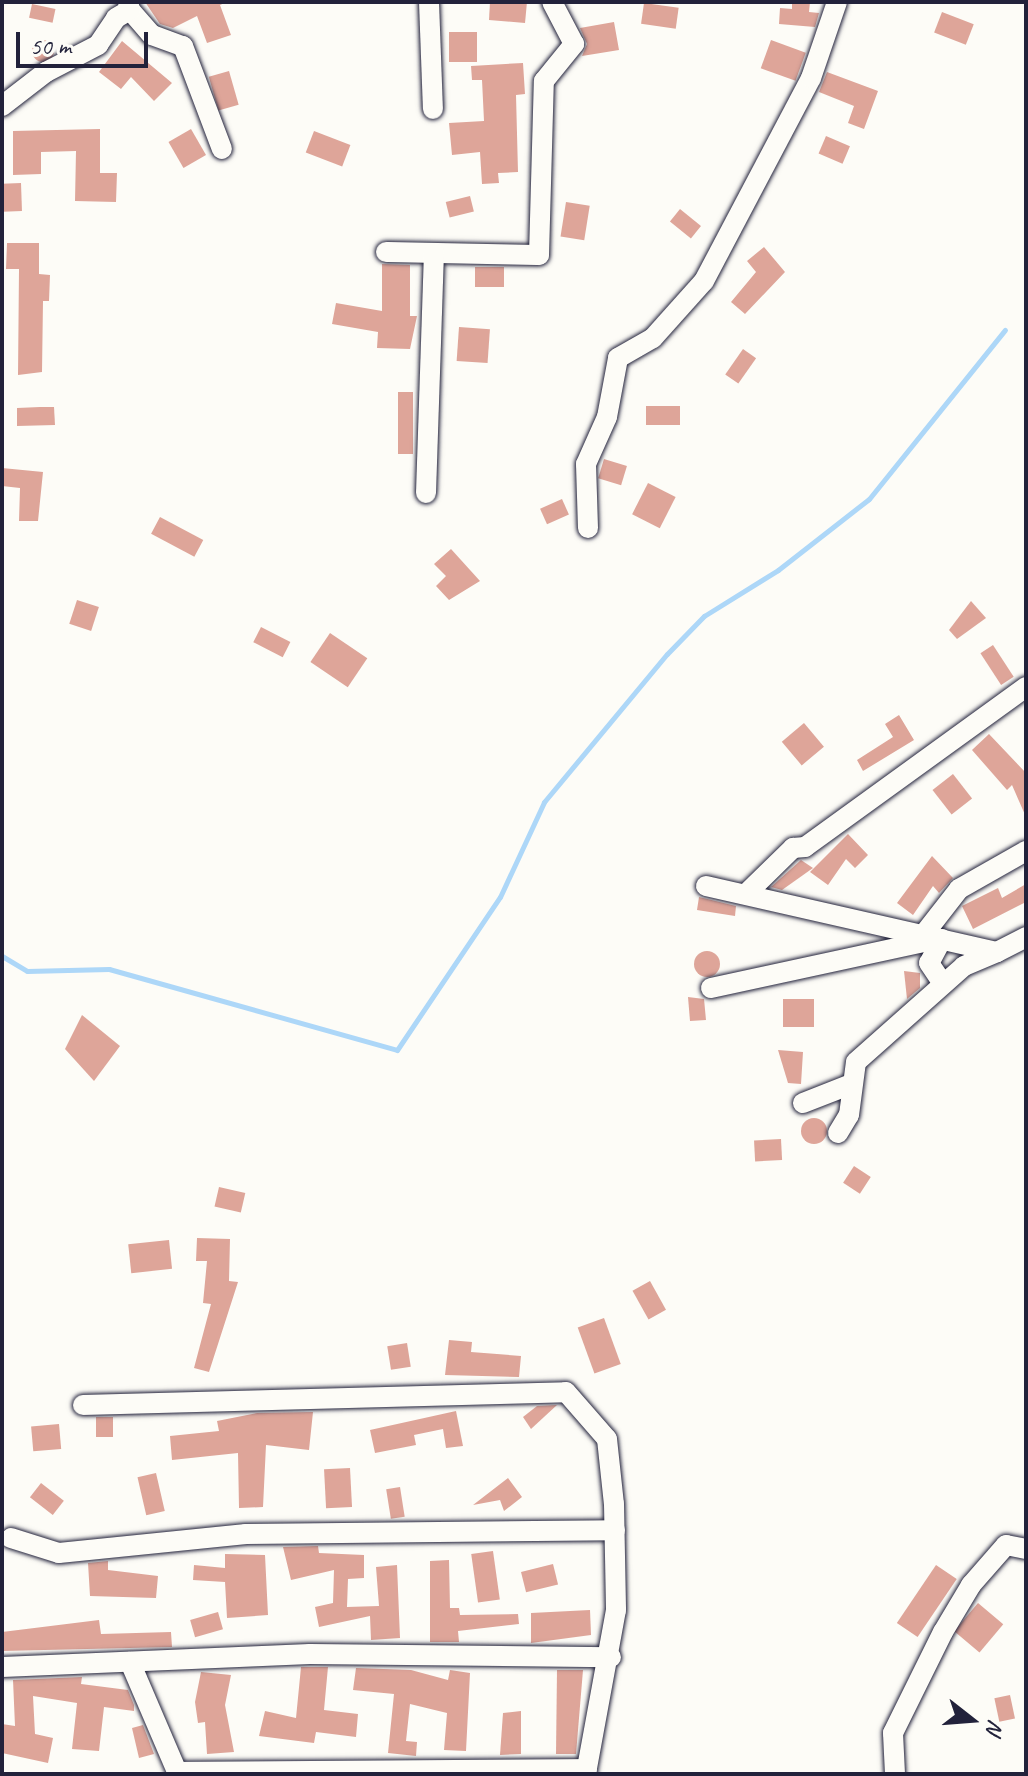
<!DOCTYPE html>
<html>
<head>
<meta charset="utf-8">
<style>
	body { margin:0 }
	#map { position:relative; width:1028px; height:1776px; overflow:hidden; background:#fdfcf7; font-family:Caveat,sans-serif }
	div>[style] { position:absolute }
	.stream>* { height:5px; margin:-2.5px; padding:0 2.5px; transform-origin:2.5px; border-radius:2.5px; background:#add7f8 }
	.building>* { inset:0; background:#dea599; transform-origin:0 0 }
	.round { border-radius:50% }
	.roads { filter:drop-shadow(0 0 2px #22223b) drop-shadow(0 0 2px #22223b) }
	.street>* { height:20px; margin:-10px; padding:0 10px; transform-origin:10px; border-radius:10px; background:#fdfcf7 }
	span { translate:-50% -50%; white-space:nowrap; text-align:center; line-height:1.15; -webkit-text-stroke:7px #fdfcf7; paint-order:stroke }
	.frame { position:absolute; inset:0; border:4px solid #22223b; pointer-events:none }
	.north { position:absolute; left:932px; top:1680px; width:80px; height:80px; -webkit-text-stroke:6px #fdfcf7; paint-order:stroke; rotate:107deg; font-size:22px; font-weight:700; line-height:32px; text-align:center; color:#22223b }
	.north::after { content:''; display:block; margin:auto; width:28px; height:36px; background:#22223b; clip-path:polygon(50% 0,100% 100%,50% 72%,0 100%) }
	.scale { position:absolute; left:16px; top:32px; width:132px; height:36px; box-sizing:border-box; border:4px solid #22223b; border-top:0; padding-left:10px; font-size:24px; line-height:28px; white-space:nowrap; color:#22223b; -webkit-text-stroke:6px #fdfcf7; paint-order:stroke }
</style>
</head>
<body>
<div id="map">
	<div class="stream">
		<div style="left:2px;top:956px;width:29px;rotate:31deg"></div>
		<div style="left:27px;top:971px;width:82px;rotate:-1.4deg"></div>
		<div style="left:109px;top:969px;width:299px;rotate:15.7deg"></div>
		<div style="left:397px;top:1050px;width:184px;rotate:-56.1deg"></div>
		<div style="left:500px;top:897px;width:105px;rotate:-65.1deg"></div>
		<div style="left:544px;top:802px;width:192px;rotate:-50.3deg"></div>
		<div style="left:667px;top:654px;width:53px;rotate:-45.8deg"></div>
		<div style="left:704px;top:616px;width:87px;rotate:-31.9deg"></div>
		<div style="left:778px;top:570px;width:115px;rotate:-38deg"></div>
		<div style="left:869px;top:499px;width:217px;rotate:-51.2deg"></div>
	</div>
	<div class="building">
		<div style="clip-path:polygon(145px 2px,227px 2px,220px 5px,231px 35px,207px 43px,197px 16px,173px 28px,160px 24px)"></div>
		<div style="clip-path:polygon(490px 2px,527px 2px,525px 23px,489px 20px)"></div>
		<div style="clip-path:polygon(792px 2px,810px 2px,809px 12px,819px 13px,815px 27px,779px 24px,780px 8px,792px 9px)"></div>
		<div style="left:644px;top:3px;width:35px;height:21px;rotate:8deg"></div>
		<div style="left:32px;top:4px;width:24px;height:14px;rotate:12deg"></div>
		<div style="left:942px;top:12px;width:34px;height:22px;rotate:21deg"></div>
		<div style="clip-path:polygon(614px 22px,619px 50px,582px 56px,587px 44px,580px 28px)"></div>
		<div style="left:449px;top:32px;width:28px;height:30px"></div>
		<div style="left:771px;top:40px;width:37px;height:30px;rotate:20deg"></div>
		<div class="round" style="left:32px;top:40px;width:22px;height:22px"></div>
		<div style="clip-path:polygon(122px 41px,172px 83px,154px 101px,131px 77px,121px 89px,99px 72px)"></div>
		<div style="clip-path:polygon(523px 63px,525px 94px,516px 95px,518px 172px,498px 173px,499px 183px,482px 184px,480px 152px,452px 155px,449px 123px,484px 121px,482px 80px,472px 80px,471px 66px)"></div>
		<div style="left:229px;top:71px;width:35px;height:21px;rotate:74deg"></div>
		<div style="clip-path:polygon(827px 72px,878px 91px,864px 129px,848px 123px,854px 106px,819px 92px)"></div>
		<div style="clip-path:polygon(100px 129px,100px 173px,117px 173px,116px 202px,75px 201px,76px 151px,41px 152px,41px 174px,13px 175px,13px 131px)"></div>
		<div style="left:191px;top:129px;width:30px;height:26px;rotate:60deg"></div>
		<div style="left:314px;top:131px;width:39px;height:23px;rotate:21deg"></div>
		<div style="left:826px;top:136px;width:26px;height:19px;rotate:23deg"></div>
		<div style="left:21px;top:183px;width:28px;height:19px;rotate:88deg"></div>
		<div style="left:470px;top:196px;width:16px;height:25px;rotate:76deg"></div>
		<div style="left:566px;top:202px;width:24px;height:35px;rotate:9deg"></div>
		<div style="left:680px;top:209px;width:27px;height:16px;rotate:39deg"></div>
		<div style="clip-path:polygon(7px 243px,39px 243px,39px 274px,50px 275px,49px 301px,43px 301px,42px 372px,18px 375px,19px 269px,6px 269px)"></div>
		<div style="clip-path:polygon(764px 247px,785px 272px,745px 314px,731px 302px,756px 272px,747px 261px)"></div>
		<div style="clip-path:polygon(382px 264px,410px 265px,410px 316px,417px 316px,410px 349px,377px 348px,378px 332px,332px 324px,336px 303px,382px 311px)"></div>
		<div style="left:475px;top:267px;width:29px;height:20px"></div>
		<div style="left:459px;top:327px;width:31px;height:34px;rotate:4deg"></div>
		<div style="left:743px;top:349px;width:16px;height:31px;rotate:35deg"></div>
		<div style="left:398px;top:392px;width:15px;height:62px"></div>
		<div style="left:646px;top:406px;width:34px;height:19px"></div>
		<div style="clip-path:polygon(40px 407px,54px 407px,55px 425px,17px 426px,17px 408px)"></div>
		<div style="left:604px;top:459px;width:24px;height:20px;rotate:17deg"></div>
		<div style="clip-path:polygon(2px 468px,43px 472px,38px 521px,19px 521px,20px 488px,2px 486px)"></div>
		<div style="left:648px;top:483px;width:31px;height:35px;rotate:27deg"></div>
		<div style="left:562px;top:499px;width:17px;height:24px;rotate:66deg"></div>
		<div style="left:160px;top:517px;width:49px;height:19px;rotate:28deg"></div>
		<div style="clip-path:polygon(451px 549px,480px 581px,449px 600px,436px 586px,446px 576px,434px 564px)"></div>
		<div style="left:77px;top:600px;width:23px;height:25px;rotate:18deg"></div>
		<div style="clip-path:polygon(971px 601px,986px 618px,957px 639px,949px 630px)"></div>
		<div style="left:261px;top:627px;width:33px;height:17px;rotate:27deg"></div>
		<div style="left:330px;top:633px;width:45px;height:35px;rotate:34deg"></div>
		<div style="left:993px;top:645px;width:38px;height:15px;rotate:57deg"></div>
		<div style="clip-path:polygon(899px 715px,914px 740px,863px 771px,857px 760px,893px 737px,885px 724px)"></div>
		<div style="left:804px;top:723px;width:31px;height:29px;rotate:50deg"></div>
		<div style="clip-path:polygon(989px 734px,1026px 773px,1026px 817px,1012px 785px,1007px 790px,972px 750px)"></div>
		<div style="left:953px;top:774px;width:31px;height:26px;rotate:52deg"></div>
		<div style="clip-path:polygon(848px 834px,868px 855px,855px 868px,846px 859px,828px 885px,810px 872px)"></div>
		<div style="clip-path:polygon(932px 856px,953px 878px,939px 893px,933px 886px,913px 915px,897px 903px)"></div>
		<div style="clip-path:polygon(801px 860px,813px 868px,782px 890px,771px 887px)"></div>
		<div style="clip-path:polygon(1026px 884px,1026px 902px,973px 929px,962px 906px,998px 888px,1002px 898px)"></div>
		<div style="clip-path:polygon(699px 897px,736px 906px,735px 916px,697px 910px)"></div>
		<div class="round" style="left:694px;top:951px;width:26px;height:26px"></div>
		<div style="clip-path:polygon(904px 971px,920px 973px,920px 988px,907px 999px)"></div>
		<div style="clip-path:polygon(688px 997px,704px 999px,706px 1020px,690px 1021px)"></div>
		<div style="left:783px;top:999px;width:31px;height:28px"></div>
		<div style="clip-path:polygon(82px 1015px,120px 1046px,94px 1081px,65px 1049px)"></div>
		<div style="clip-path:polygon(778px 1050px,803px 1052px,801px 1084px,788px 1083px)"></div>
		<div class="round" style="left:801px;top:1118px;width:26px;height:26px"></div>
		<div style="left:781px;top:1139px;width:21px;height:27px;rotate:87deg"></div>
		<div style="left:854px;top:1166px;width:20px;height:20px;rotate:33deg"></div>
		<div style="left:219px;top:1187px;width:27px;height:20px;rotate:13deg"></div>
		<div style="clip-path:polygon(197px 1238px,230px 1239px,229px 1281px,238px 1282px,209px 1372px,194px 1368px,211px 1304px,203px 1303px,207px 1261px,196px 1261px)"></div>
		<div style="left:169px;top:1240px;width:29px;height:41px;rotate:84deg"></div>
		<div style="left:650px;top:1281px;width:33px;height:20px;rotate:61deg"></div>
		<div style="left:604px;top:1318px;width:49px;height:28px;rotate:70deg"></div>
		<div style="clip-path:polygon(449px 1340px,472px 1342px,471px 1352px,521px 1356px,519px 1377px,445px 1375px)"></div>
		<div style="left:407px;top:1343px;width:24px;height:20px;rotate:81deg"></div>
		<div style="clip-path:polygon(557px 1405px,531px 1429px,523px 1417px,537px 1406px)"></div>
		<div style="clip-path:polygon(456px 1411px,463px 1446px,446px 1448px,443px 1429px,414px 1435px,416px 1445px,375px 1453px,370px 1430px)"></div>
		<div style="clip-path:polygon(313px 1412px,309px 1450px,266px 1445px,263px 1507px,239px 1508px,238px 1453px,172px 1460px,170px 1436px,219px 1431px,217px 1421px,257px 1413px)"></div>
		<div style="left:113px;top:1417px;width:20px;height:17px;rotate:90deg"></div>
		<div style="left:59px;top:1424px;width:25px;height:28px;rotate:85deg"></div>
		<div style="left:350px;top:1468px;width:39px;height:26px;rotate:87deg"></div>
		<div style="left:156px;top:1473px;width:39px;height:19px;rotate:77deg"></div>
		<div style="clip-path:polygon(508px 1478px,522px 1497px,504px 1511px,500px 1500px,473px 1505px)"></div>
		<div style="left:41px;top:1483px;width:29px;height:18px;rotate:38deg"></div>
		<div style="left:400px;top:1487px;width:30px;height:14px;rotate:81deg"></div>
		<div style="clip-path:polygon(318px 1546px,319px 1553px,364px 1555px,364px 1578px,348px 1579px,347px 1607px,379px 1606px,376px 1567px,397px 1565px,400px 1638px,371px 1640px,370px 1616px,319px 1627px,315px 1607px,333px 1603px,334px 1570px,291px 1580px,283px 1547px)"></div>
		<div style="left:493px;top:1551px;width:49px;height:22px;rotate:82deg"></div>
		<div style="clip-path:polygon(225px 1554px,265px 1555px,268px 1615px,227px 1618px,225px 1582px,193px 1580px,194px 1565px,225px 1568px)"></div>
		<div style="clip-path:polygon(449px 1560px,450px 1608px,459px 1608px,460px 1615px,518px 1614px,519px 1624px,458px 1631px,459px 1642px,430px 1642px,430px 1561px)"></div>
		<div style="clip-path:polygon(108px 1561px,108px 1570px,158px 1576px,156px 1598px,90px 1596px,88px 1563px)"></div>
		<div style="left:553px;top:1564px;width:21px;height:33px;rotate:76deg"></div>
		<div style="left:936px;top:1565px;width:25px;height:70px;rotate:34deg"></div>
		<div style="left:978px;top:1603px;width:33px;height:37px;rotate:40deg"></div>
		<div style="clip-path:polygon(590px 1610px,591px 1635px,531px 1643px,531px 1613px)"></div>
		<div style="left:218px;top:1612px;width:18px;height:29px;rotate:74deg"></div>
		<div style="clip-path:polygon(99px 1620px,101px 1634px,171px 1632px,172px 1647px,2px 1651px,2px 1632px)"></div>
		<div style="clip-path:polygon(301px 1667px,328px 1667px,324px 1710px,358px 1714px,356px 1737px,316px 1732px,314px 1743px,259px 1736px,265px 1711px,296px 1718px)"></div>
		<div style="clip-path:polygon(356px 1668px,411px 1670px,448px 1680px,450px 1670px,470px 1673px,466px 1751px,444px 1750px,447px 1713px,410px 1704px,406px 1741px,417px 1742px,416px 1756px,388px 1753px,394px 1694px,353px 1690px)"></div>
		<div style="clip-path:polygon(557px 1670px,583px 1670px,576px 1754px,556px 1754px)"></div>
		<div style="clip-path:polygon(201px 1672px,231px 1675px,225px 1705px,234px 1752px,207px 1754px,205px 1722px,198px 1723px,195px 1702px)"></div>
		<div style="clip-path:polygon(82px 1677px,81px 1684px,128px 1690px,134px 1705px,134px 1711px,104px 1707px,99px 1751px,72px 1749px,77px 1703px,33px 1696px,35px 1734px,53px 1738px,48px 1763px,2px 1753px,2px 1724px,15px 1726px,13px 1680px)"></div>
		<div style="left:1010px;top:1695px;width:24px;height:16px;rotate:78deg"></div>
		<div style="clip-path:polygon(521px 1711px,521px 1754px,500px 1755px,503px 1713px)"></div>
		<div style="clip-path:polygon(143px 1725px,154px 1754px,139px 1758px,132px 1728px)"></div>
	</div>
	<div class="roads">
		<div class="street">
			<div style="left:429px;top:2px;width:107px;rotate:87.9deg"></div>
			<div style="left:130px;top:10px;width:33px;rotate:49deg"></div>
			<div style="left:152px;top:35px;width:33px;rotate:20deg"></div>
			<div style="left:183px;top:46px;width:110px;rotate:69.3deg"></div>
			<div style="left:2px;top:106px;width:56px;rotate:-37.7deg"></div>
			<div style="left:46px;top:72px;width:59px;rotate:-27.4deg"></div>
			<div style="left:98px;top:45px;width:32px;rotate:-56deg"></div>
			<div style="left:116px;top:18px;width:16px;rotate:-30deg"></div>
			<div style="left:130px;top:10px;width:8px;rotate:-104deg"></div>
			<div style="left:386px;top:252px;width:153px;rotate:1.1deg"></div>
			<div style="left:539px;top:255px;width:174px;rotate:-88.4deg"></div>
			<div style="left:544px;top:81px;width:48px;rotate:-51deg"></div>
			<div style="left:574px;top:44px;width:47px;rotate:-117.6deg"></div>
			<div style="left:426px;top:493px;width:240px;rotate:-88.1deg"></div>
			<div style="left:588px;top:528px;width:64px;rotate:-91.8deg"></div>
			<div style="left:586px;top:464px;width:51px;rotate:-65.9deg"></div>
			<div style="left:607px;top:417px;width:60px;rotate:-79.4deg"></div>
			<div style="left:618px;top:358px;width:40px;rotate:-29.7deg"></div>
			<div style="left:653px;top:338px;width:76px;rotate:-48.2deg"></div>
			<div style="left:704px;top:281px;width:229px;rotate:-62.2deg"></div>
			<div style="left:811px;top:78px;width:80px;rotate:-71.1deg"></div>
			<div style="left:706px;top:886px;width:298px;rotate:12.8deg"></div>
			<div style="left:997px;top:952px;width:33px;rotate:-27deg"></div>
			<div style="left:746px;top:894px;width:66px;rotate:-44.4deg"></div>
			<div style="left:793px;top:848px;width:12px;rotate:-5deg"></div>
			<div style="left:805px;top:847px;width:273px;rotate:-35.9deg"></div>
			<div style="left:924px;top:934px;width:57px;rotate:-52.1deg"></div>
			<div style="left:959px;top:889px;width:77px;rotate:-29.6deg"></div>
			<div style="left:942px;top:939px;width:27px;rotate:118deg"></div>
			<div style="left:929px;top:963px;width:25px;rotate:56deg"></div>
			<div style="left:711px;top:988px;width:232px;rotate:-12.2deg"></div>
			<div style="left:803px;top:1103px;width:49px;rotate:-21.4deg"></div>
			<div style="left:838px;top:1133px;width:21px;rotate:-59deg"></div>
			<div style="left:849px;top:1115px;width:53px;rotate:-82.5deg"></div>
			<div style="left:856px;top:1062px;width:144px;rotate:-41.6deg"></div>
			<div style="left:964px;top:966px;width:36px;rotate:-23deg"></div>
			<div style="left:83px;top:1405px;width:483px;rotate:-1.5deg"></div>
			<div style="left:566px;top:1392px;width:62px;rotate:48.9deg"></div>
			<div style="left:607px;top:1439px;width:65px;rotate:83.9deg"></div>
			<div style="left:614px;top:1504px;width:106px;rotate:88.9deg"></div>
			<div style="left:616px;top:1610px;width:167px;rotate:100.4deg"></div>
			<div style="left:11px;top:1538px;width:50px;rotate:17.4deg"></div>
			<div style="left:59px;top:1553px;width:188px;rotate:-5.8deg"></div>
			<div style="left:246px;top:1534px;width:369px;rotate:-0.6deg"></div>
			<div style="left:130px;top:1662px;width:122px;rotate:66.8deg"></div>
			<div style="left:2px;top:1667px;width:308px;rotate:-2.4deg"></div>
			<div style="left:310px;top:1654px;width:301px;rotate:0.6deg"></div>
			<div style="left:177px;top:1772px;width:410px;rotate:-0.4deg"></div>
			<div style="left:895px;top:1774px;width:41px;rotate:-92.8deg"></div>
			<div style="left:893px;top:1733px;width:113px;rotate:-63.7deg"></div>
			<div style="left:943px;top:1632px;width:55px;rotate:-59.2deg"></div>
			<div style="left:971px;top:1585px;width:53px;rotate:-48.8deg"></div>
			<div style="left:1006px;top:1545px;width:20px;rotate:11deg"></div>
		</div>
	</div>
	<div class="frame"></div>
	<div class="north">N</div>
	<div class="scale">50 m</div>
</div>
</body>
</html>
